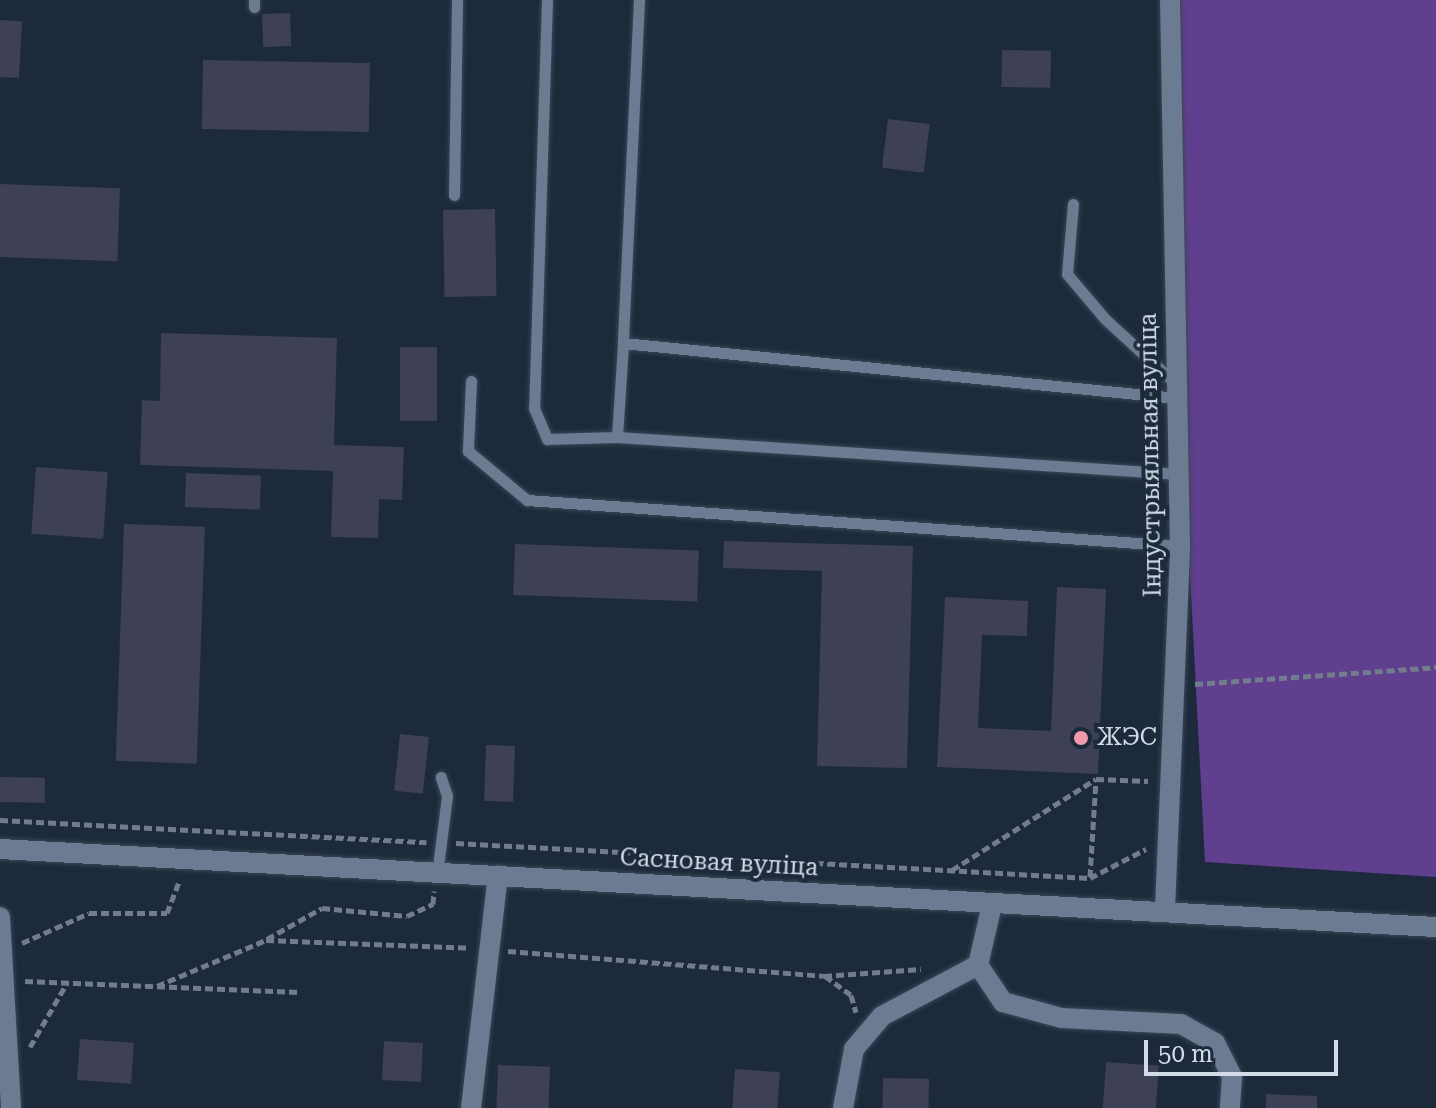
<!DOCTYPE html>
<html>
<head>
<meta charset="utf-8">
<style>
	body { margin:0 }
	#map { position:relative; width:1436px; height:1108px; overflow:hidden; background:#1c2a3c; font-family:"Roboto Serif",serif }
	div>[style] { position:absolute }
	.forest>* { inset:0; background:#603f8f }
	.building>* { inset:0; background:#3d4057; transform-origin:0 0 }
	.path>* { height:5px; margin-top:-2.5px; transform-origin:0; background:repeating-linear-gradient(90deg,#717d8d 0 8px,transparent 0 12px) }
	.roads { filter:drop-shadow(0 0 2px #3b4656) drop-shadow(0 0 2px #3b4656) }
	.service>* { height:11px; margin:-5.5px; padding:0 5.5px; transform-origin:5.5px; border-radius:5.5px; background:#6b7b91 }
	.minor>* { height:20px; margin:-10px; padding:0 10px; transform-origin:10px; border-radius:10px; background:#6b7b91 }
	.tertiary>* { height:20px; margin:-10px; padding:0 10px; transform-origin:10px; border-radius:10px; background:#6b7b91 }
	.dots>* { width:22px; height:22px; translate:-50% -50%; box-sizing:border-box; border:4px solid #1c2a3c; border-radius:50% }
	span { translate:-50% -50%; white-space:nowrap; text-align:center; line-height:1.15; -webkit-text-stroke:8px #1c2a3c; paint-order:stroke }
	.street-label { font-size:24px; color:#d2dbe8 }
	.poi-label { font-size:24px; color:#d2dbe8 }
	.left { translate:0 -50%; text-align:left }
	.scale { position:absolute; left:1144px; top:1040px; width:194px; height:36px; box-sizing:border-box; border:4px solid #d2dbe8; border-top:0; padding-left:10px; font-size:24px; line-height:28px; white-space:nowrap; color:#d2dbe8; -webkit-text-stroke:6px #1c2a3c; paint-order:stroke }
</style>
</head>
<body>
<div id="map">
	<div class="forest">
		<div style="clip-path:polygon(1176px 0,1436px 0,1436px 877px,1205px 862px,1178px 343px)"></div>
	</div>
	<div class="building">
		<div style="left:290px;top:13px;width:33px;height:28px;rotate:88deg"></div>
		<div style="left:0;top:20px;width:22px;height:57px;rotate:3deg"></div>
		<div style="left:1002px;top:50px;width:49px;height:37px;rotate:1deg"></div>
		<div style="left:203px;top:60px;width:167px;height:69px;rotate:1deg"></div>
		<div style="left:888px;top:119px;width:42px;height:49px;rotate:7deg"></div>
		<div style="left:0;top:184px;width:120px;height:73px;rotate:2deg"></div>
		<div style="left:495px;top:209px;width:87px;height:52px;rotate:89deg"></div>
		<div style="clip-path:polygon(161px 333px,337px 338px,334px 445px,404px 447px,402px 500px,379px 499px,378px 538px,331px 537px,333px 471px,140px 465px,142px 400px,160px 401px)"></div>
		<div style="left:400px;top:347px;width:37px;height:74px"></div>
		<div style="left:36px;top:467px;width:72px;height:67px;rotate:4deg"></div>
		<div style="left:186px;top:473px;width:75px;height:34px;rotate:2deg"></div>
		<div style="left:124px;top:524px;width:81px;height:237px;rotate:2deg"></div>
		<div style="clip-path:polygon(724px 541px,913px 546px,907px 768px,817px 766px,822px 571px,723px 568px)"></div>
		<div style="left:515px;top:544px;width:184px;height:51px;rotate:2deg"></div>
		<div style="clip-path:polygon(1057px 587px,1106px 589px,1098px 774px,937px 767px,945px 597px,1028px 601px,1027px 636px,982px 635px,978px 728px,1051px 731px)"></div>
		<div style="left:400px;top:734px;width:29px;height:57px;rotate:6deg"></div>
		<div style="left:486px;top:745px;width:29px;height:56px;rotate:2deg"></div>
		<div style="left:0;top:777px;width:45px;height:25px;rotate:1deg"></div>
		<div style="left:80px;top:1039px;width:54px;height:41px;rotate:4deg"></div>
		<div style="left:384px;top:1041px;width:39px;height:39px;rotate:3deg"></div>
		<div style="left:1106px;top:1062px;width:53px;height:46px;rotate:4deg"></div>
		<div style="left:498px;top:1065px;width:52px;height:43px;rotate:2deg"></div>
		<div style="left:735px;top:1069px;width:45px;height:39px;rotate:4deg"></div>
		<div style="left:883px;top:1078px;width:46px;height:30px;rotate:1deg"></div>
		<div style="clip-path:polygon(1266px 1094px,1317px 1096px,1317px 1108px,1266px 1108px)"></div>
	</div>
	<div class="path">
		<div style="left:1195px;top:684px;width:242px;rotate:-4deg"></div>
		<div style="left:0;top:820px;width:427px;rotate:3deg"></div>
		<div style="left:456px;top:843px;width:635px;rotate:3.16deg"></div>
		<div style="left:1090px;top:878px;width:63px;rotate:-27.4deg"></div>
		<div style="left:952px;top:870px;width:170px;rotate:-32.3deg"></div>
		<div style="left:1096px;top:779px;width:52px;rotate:2.2deg"></div>
		<div style="left:1090px;top:877px;width:98px;rotate:-86.5deg"></div>
		<div style="left:267px;top:939px;width:63px;rotate:-29.4deg"></div>
		<div style="left:322px;top:908px;width:85px;rotate:5.4deg"></div>
		<div style="left:407px;top:916px;width:29px;rotate:-25deg"></div>
		<div style="left:433px;top:904px;width:13px;rotate:-86deg"></div>
		<div style="left:22px;top:943px;width:73px;rotate:-24.1deg"></div>
		<div style="left:89px;top:913px;width:78px"></div>
		<div style="left:167px;top:913px;width:34px;rotate:-69deg"></div>
		<div style="left:508px;top:951px;width:317px;rotate:4.5deg"></div>
		<div style="left:824px;top:976px;width:97px;rotate:-4.1deg"></div>
		<div style="left:825px;top:976px;width:32px;rotate:36deg"></div>
		<div style="left:851px;top:995px;width:18px;rotate:74deg"></div>
		<div style="left:25px;top:981px;width:275px;rotate:2.3deg"></div>
		<div style="left:157px;top:986px;width:118px;rotate:-22.9deg"></div>
		<div style="left:266px;top:940px;width:204px;rotate:2.2deg"></div>
		<div style="left:30px;top:1047px;width:74px;rotate:-60deg"></div>
	</div>
	<div class="roads">
		<div class="service">
			<div style="left:547px;top:0;width:408px;rotate:91.8deg"></div>
			<div style="left:534px;top:408px;width:34px;rotate:67deg"></div>
			<div style="left:547px;top:439px;width:70px;rotate:-1.6deg"></div>
			<div style="left:617px;top:437px;width:563px;rotate:3.77deg"></div>
			<div style="left:639px;top:0;width:343px;rotate:92.7deg"></div>
			<div style="left:623px;top:343px;width:557px;rotate:5.67deg"></div>
			<div style="left:254px;top:7px;width:7px;rotate:-90deg"></div>
			<div style="left:454px;top:195px;width:195px;rotate:-89.1deg"></div>
			<div style="left:1073px;top:204px;width:70px;rotate:94.9deg"></div>
			<div style="left:1067px;top:274px;width:59px;rotate:49.8deg"></div>
			<div style="left:1105px;top:319px;width:98px;rotate:42.5deg"></div>
			<div style="left:471px;top:381px;width:70px;rotate:92.5deg"></div>
			<div style="left:468px;top:451px;width:77px;rotate:39.7deg"></div>
			<div style="left:527px;top:500px;width:655px;rotate:4.03deg"></div>
			<div style="left:617px;top:437px;width:94px;rotate:-86.3deg"></div>
			<div style="left:437px;top:874px;width:79px;rotate:-82.7deg"></div>
			<div style="left:447px;top:796px;width:20px;rotate:-108deg"></div>
		</div>
		<div class="minor">
			<div style="left:1165px;top:909px;width:363px;rotate:-87.6deg"></div>
			<div style="left:1180px;top:546px;width:546px;rotate:-91.05deg"></div>
			<div style="left:978px;top:965px;width:62px;rotate:-76.9deg"></div>
			<div style="left:471px;top:1108px;width:234px;rotate:-83.4deg"></div>
			<div style="left:843px;top:1108px;width:60px;rotate:-79.4deg"></div>
			<div style="left:854px;top:1049px;width:43px;rotate:-49.7deg"></div>
			<div style="left:882px;top:1016px;width:109px;rotate:-28deg"></div>
			<div style="left:978px;top:965px;width:45px;rotate:56deg"></div>
			<div style="left:1003px;top:1002px;width:60px;rotate:15.4deg"></div>
			<div style="left:1061px;top:1018px;width:120px;rotate:2.9deg"></div>
			<div style="left:1181px;top:1024px;width:39px;rotate:29deg"></div>
			<div style="left:1215px;top:1043px;width:38px;rotate:63deg"></div>
			<div style="left:1232px;top:1077px;width:31px;rotate:94deg"></div>
		</div>
		<div class="tertiary">
			<div style="left:0;top:849px;width:1438px;rotate:3.11deg"></div>
			<div style="left:0;top:917px;width:191px;rotate:86.7deg"></div>
		</div>
	</div>
	<div class="dots">
		<div style="left:1081px;top:738px;background:#f39aaa"></div>
	</div>
	<div class="street-label">
		<span style="left:1151px;top:455px;rotate:-91deg">Індустрыяльная вуліца</span>
		<span style="left:719px;top:863px;rotate:3deg">Сасновая вуліца</span>
	</div>
	<div class="poi-label">
		<span class="left" style="left:1097px;top:738px">ЖЭС</span>
	</div>
	<div class="scale">50 m</div>
</div>
</body>
</html>
